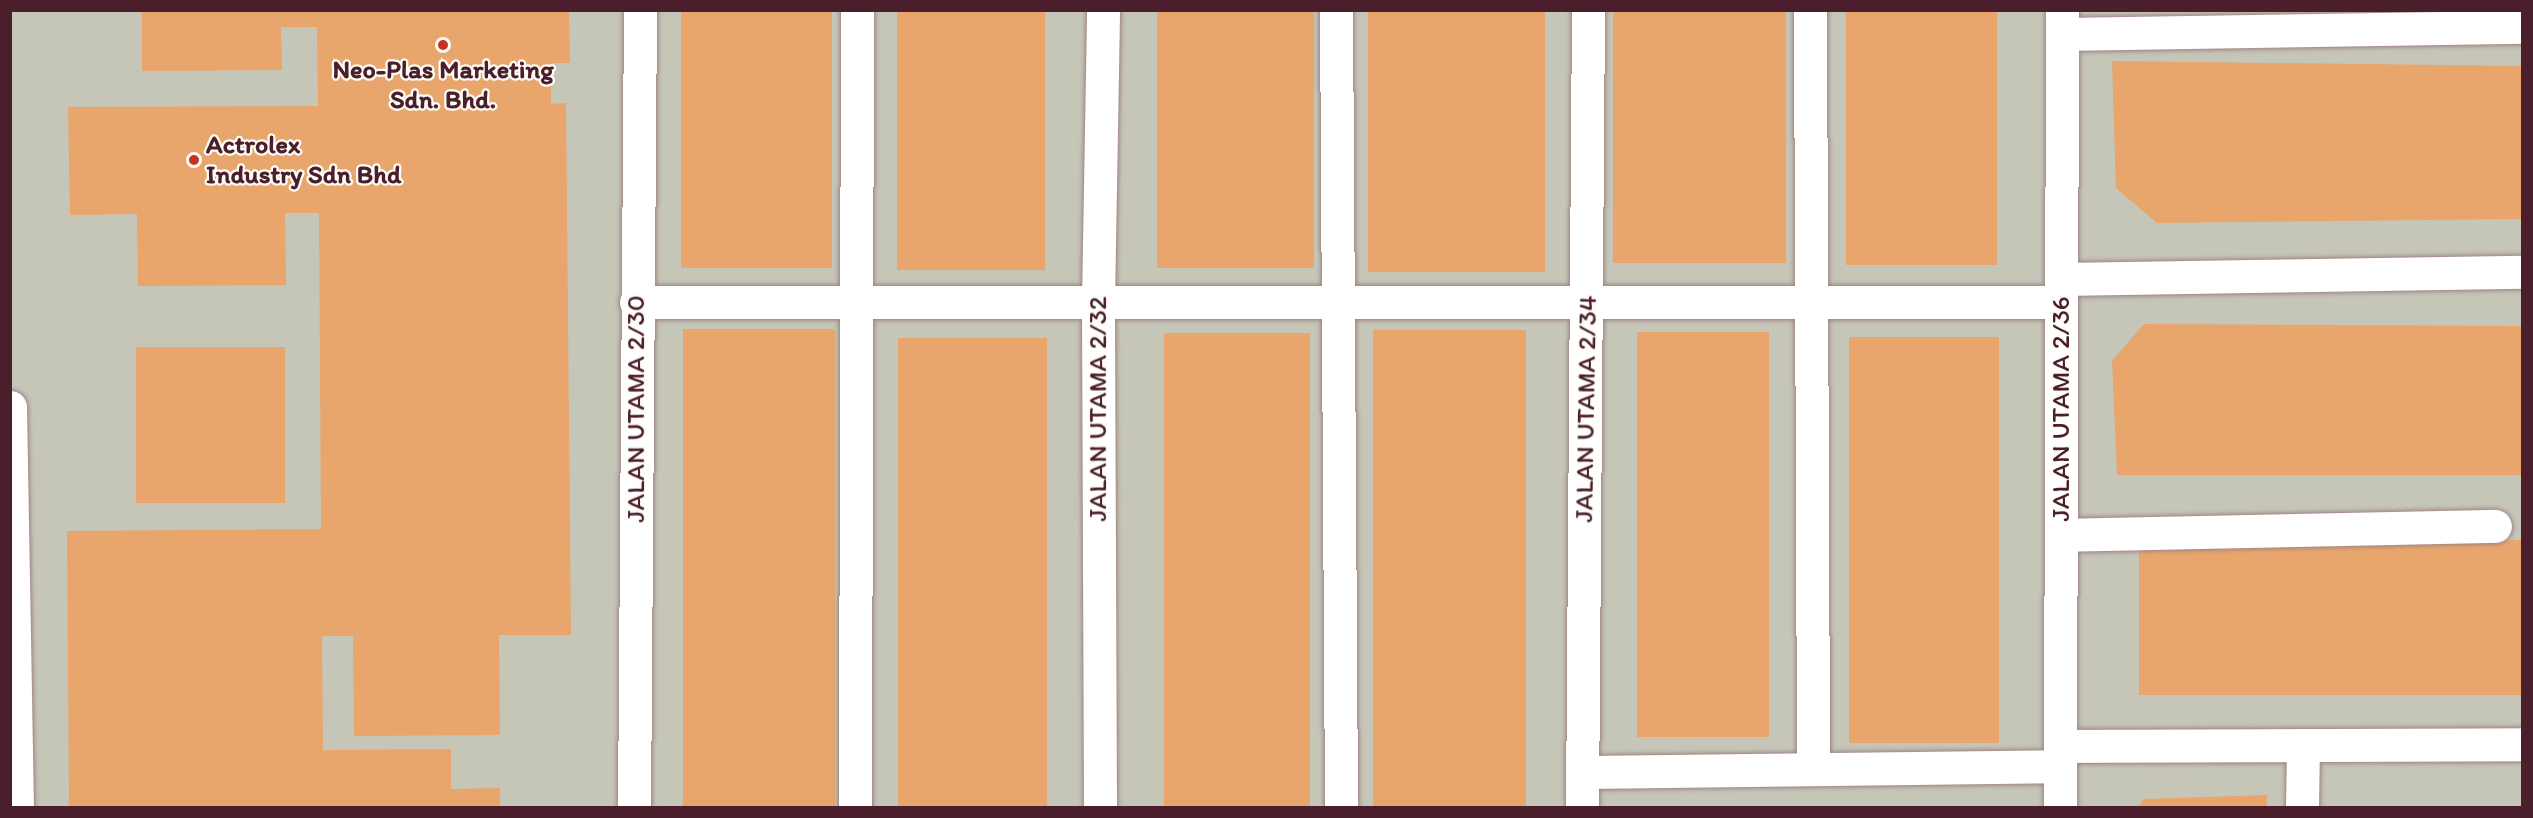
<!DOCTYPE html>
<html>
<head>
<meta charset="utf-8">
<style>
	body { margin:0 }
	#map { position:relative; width:2533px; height:818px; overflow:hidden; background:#f4ead5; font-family:Itim,sans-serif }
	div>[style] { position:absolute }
	.industrial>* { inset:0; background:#c5c5b8; transform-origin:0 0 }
	.building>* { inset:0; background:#e9a66c; transform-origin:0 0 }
	.roads { filter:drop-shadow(0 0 2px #9f8480) drop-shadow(0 0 2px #9f8480) }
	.minor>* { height:33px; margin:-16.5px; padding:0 16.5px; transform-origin:16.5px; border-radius:16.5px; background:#fff }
	.dots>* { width:16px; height:16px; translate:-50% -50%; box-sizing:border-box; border:3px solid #fdfcf7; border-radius:50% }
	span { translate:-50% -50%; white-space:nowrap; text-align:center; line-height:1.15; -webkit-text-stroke:4.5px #fdfcf7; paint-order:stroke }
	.poi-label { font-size:26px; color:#4a1f2b; font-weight:700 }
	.left { translate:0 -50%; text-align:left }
	.street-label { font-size:26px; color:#4a1f2b }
	.frame { position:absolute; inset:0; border:12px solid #4a1f2b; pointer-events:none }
</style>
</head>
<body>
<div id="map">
	<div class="industrial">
		<div style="left:10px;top:11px;width:2512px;height:796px"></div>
	</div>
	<div class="building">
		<div style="clip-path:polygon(142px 10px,569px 10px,570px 63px,551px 63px,551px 104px,566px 103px,571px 635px,499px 635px,500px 735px,354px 736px,353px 636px,322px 636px,323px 750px,451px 749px,451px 789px,500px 788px,500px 808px,69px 808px,67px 531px,321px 529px,319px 213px,285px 213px,286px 285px,138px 286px,137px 214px,70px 215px,68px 107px,318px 106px,317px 27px,281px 27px,282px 70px,142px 71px)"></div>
		<div style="left:681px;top:10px;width:151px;height:258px"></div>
		<div style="left:897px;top:10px;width:148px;height:260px"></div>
		<div style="left:1157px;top:10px;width:157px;height:258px"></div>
		<div style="left:1368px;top:10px;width:177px;height:262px"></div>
		<div style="left:1613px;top:10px;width:173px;height:253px"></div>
		<div style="left:1846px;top:10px;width:151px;height:255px"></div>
		<div style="clip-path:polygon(2112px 61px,2522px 66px,2522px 219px,2157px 223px,2116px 188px)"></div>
		<div style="clip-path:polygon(2144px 324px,2522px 326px,2522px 475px,2117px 475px,2112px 361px)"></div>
		<div style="left:835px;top:329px;width:479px;height:152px;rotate:90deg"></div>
		<div style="left:1373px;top:330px;width:153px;height:478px"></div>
		<div style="left:1637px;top:332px;width:132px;height:405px"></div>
		<div style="left:1164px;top:333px;width:146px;height:475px"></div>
		<div style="left:1849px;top:337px;width:150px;height:406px"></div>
		<div style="left:898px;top:338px;width:149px;height:470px"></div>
		<div style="left:285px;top:347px;width:156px;height:149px;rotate:90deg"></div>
		<div style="left:2522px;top:540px;width:155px;height:383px;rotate:90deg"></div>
		<div style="clip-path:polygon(2267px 795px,2267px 808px,2137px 808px,2144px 799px)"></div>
	</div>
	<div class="roads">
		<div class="minor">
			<div style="left:1336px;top:10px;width:798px;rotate:89.64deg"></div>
			<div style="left:1810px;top:10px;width:758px;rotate:89.77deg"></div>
			<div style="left:2062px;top:34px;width:460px;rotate:-0.9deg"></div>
			<div style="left:2061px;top:279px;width:461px;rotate:-0.9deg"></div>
			<div style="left:636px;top:302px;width:1425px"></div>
			<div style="left:10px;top:407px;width:401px;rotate:89deg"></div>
			<div style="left:2061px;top:535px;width:434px;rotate:-1.2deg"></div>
			<div style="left:2061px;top:746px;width:461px;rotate:-0.2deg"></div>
			<div style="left:1582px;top:772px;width:478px;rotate:-0.7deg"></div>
			<div style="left:634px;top:808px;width:798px;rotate:-89.57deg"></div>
			<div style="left:855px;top:808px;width:798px;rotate:-89.86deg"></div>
			<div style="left:1100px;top:808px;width:506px;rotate:-90.23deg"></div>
			<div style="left:1098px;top:302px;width:292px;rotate:-89deg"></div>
			<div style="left:1582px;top:808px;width:798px;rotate:-89.57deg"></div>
			<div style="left:2060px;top:808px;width:798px;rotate:-89.86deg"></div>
			<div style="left:2302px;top:808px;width:63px;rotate:-89.1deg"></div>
		</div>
	</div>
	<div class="dots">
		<div style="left:443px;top:45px;background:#c8321e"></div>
		<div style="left:194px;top:160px;background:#c8321e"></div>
	</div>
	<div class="poi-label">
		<span style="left:443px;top:85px">Neo-Plas Marketing<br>Sdn. Bhd.</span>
		<span class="left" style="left:206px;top:160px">Actrolex<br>Industry Sdn Bhd</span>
	</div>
	<div class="street-label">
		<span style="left:636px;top:409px;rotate:-90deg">JALAN UTAMA 2/30</span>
		<span style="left:1098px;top:409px;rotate:-90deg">JALAN UTAMA 2/32</span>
		<span style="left:1586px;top:409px;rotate:-89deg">JALAN UTAMA 2/34</span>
		<span style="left:2061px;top:409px;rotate:-90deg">JALAN UTAMA 2/36</span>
	</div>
	<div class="frame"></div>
</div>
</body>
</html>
